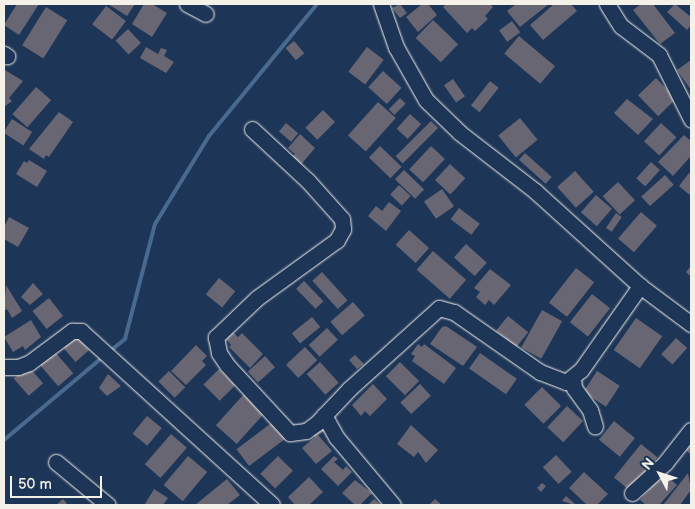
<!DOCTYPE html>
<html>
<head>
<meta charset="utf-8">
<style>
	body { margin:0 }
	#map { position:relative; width:695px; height:509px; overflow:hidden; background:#1d3557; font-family:"Balsamiq Sans",sans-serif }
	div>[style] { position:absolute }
	.stream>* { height:4px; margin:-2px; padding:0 2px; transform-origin:2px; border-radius:2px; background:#4a698f }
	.building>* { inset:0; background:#696674; transform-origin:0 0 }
	.roads { filter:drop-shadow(0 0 1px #f4f1e8) drop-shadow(0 0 1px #f4f1e8) }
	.minor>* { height:15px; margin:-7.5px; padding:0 7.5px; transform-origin:7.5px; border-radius:7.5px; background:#1d3557 }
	span { translate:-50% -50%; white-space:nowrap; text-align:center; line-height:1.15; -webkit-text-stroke:4.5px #1d3557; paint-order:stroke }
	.frame { position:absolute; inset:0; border:5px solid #f4f1e8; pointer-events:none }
	.north { position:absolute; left:635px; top:449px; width:50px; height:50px; -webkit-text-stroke:4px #1d3557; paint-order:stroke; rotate:310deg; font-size:14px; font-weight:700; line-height:20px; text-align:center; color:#f4f1e8 }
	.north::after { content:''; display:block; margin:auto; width:18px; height:22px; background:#f4f1e8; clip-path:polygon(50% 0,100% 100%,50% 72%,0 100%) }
	.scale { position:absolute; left:10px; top:476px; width:92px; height:22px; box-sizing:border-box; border:2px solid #f4f1e8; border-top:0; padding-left:6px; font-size:15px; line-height:18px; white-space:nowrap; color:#f4f1e8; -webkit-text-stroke:4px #1d3557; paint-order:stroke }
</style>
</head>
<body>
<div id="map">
	<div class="stream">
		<div style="left:109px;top:352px;width:21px;rotate:-39deg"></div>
		<div style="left:125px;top:339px;width:119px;rotate:-75.4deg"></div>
		<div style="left:155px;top:224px;width:103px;rotate:-58.5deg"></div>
		<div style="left:209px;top:136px;width:171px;rotate:-50.7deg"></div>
		<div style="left:4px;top:440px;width:131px;rotate:-40deg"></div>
	</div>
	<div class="building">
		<div style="clip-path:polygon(17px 4px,39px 4px,19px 35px,4px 25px)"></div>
		<div style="clip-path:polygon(108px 4px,135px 4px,127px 16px)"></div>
		<div style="clip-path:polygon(144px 4px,152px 4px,167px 13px,152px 37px,132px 24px)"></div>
		<div style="clip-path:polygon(400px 4px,407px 13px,400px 18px,392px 8px)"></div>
		<div style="clip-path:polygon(422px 4px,428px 4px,437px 15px,418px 32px,406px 17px)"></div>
		<div style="clip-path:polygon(446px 4px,490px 4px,493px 7px,485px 16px,488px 19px,475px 31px,472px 28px,467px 33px,443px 7px)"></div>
		<div style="clip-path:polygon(516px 4px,549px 4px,520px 27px,507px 11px)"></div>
		<div style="clip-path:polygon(554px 4px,571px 4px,577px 11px,543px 40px,530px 25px)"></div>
		<div style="clip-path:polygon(641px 4px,653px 4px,675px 33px,660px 44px,633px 10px)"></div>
		<div style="clip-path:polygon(675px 4px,691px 17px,691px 25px,687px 30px,667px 12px)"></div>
		<div style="left:106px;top:6px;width:25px;height:23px;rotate:37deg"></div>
		<div style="left:46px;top:7px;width:25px;height:45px;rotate:32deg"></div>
		<div style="left:433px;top:20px;width:35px;height:25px;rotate:44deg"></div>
		<div style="left:512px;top:21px;width:14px;height:16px;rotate:54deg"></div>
		<div style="left:128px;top:29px;width:19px;height:17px;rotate:47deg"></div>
		<div style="left:519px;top:36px;width:47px;height:23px;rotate:40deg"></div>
		<div style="left:294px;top:41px;width:16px;height:11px;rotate:50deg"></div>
		<div style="clip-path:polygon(146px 47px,158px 54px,161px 48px,167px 50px,164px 56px,174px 62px,166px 73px,140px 58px)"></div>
		<div style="left:367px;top:47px;width:21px;height:31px;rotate:37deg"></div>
		<div style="clip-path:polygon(691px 60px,691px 90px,677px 70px)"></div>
		<div style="clip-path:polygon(5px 70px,23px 81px,9px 98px,12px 101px,4px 107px)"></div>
		<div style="left:383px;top:71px;width:25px;height:22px;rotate:42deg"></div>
		<div style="left:656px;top:78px;width:29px;height:25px;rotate:46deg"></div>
		<div style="left:453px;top:79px;width:21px;height:11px;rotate:55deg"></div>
		<div style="left:490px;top:81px;width:11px;height:31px;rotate:38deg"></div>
		<div style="left:36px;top:87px;width:20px;height:36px;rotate:41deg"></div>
		<div style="left:400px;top:98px;width:8px;height:16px;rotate:45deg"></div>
		<div style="clip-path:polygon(627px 99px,653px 119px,638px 135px,614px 113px)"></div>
		<div style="left:378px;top:102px;width:24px;height:45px;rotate:42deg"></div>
		<div style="left:323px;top:110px;width:17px;height:25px;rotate:45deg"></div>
		<div style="clip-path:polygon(59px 112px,73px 122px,49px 157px,46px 155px,44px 159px,29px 149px)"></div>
		<div style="left:410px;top:114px;width:15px;height:20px;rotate:42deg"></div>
		<div style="left:520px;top:118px;width:28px;height:28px;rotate:51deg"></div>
		<div style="left:12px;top:119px;width:24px;height:16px;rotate:33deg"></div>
		<div style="left:431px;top:121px;width:10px;height:50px;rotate:45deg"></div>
		<div style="left:286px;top:123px;width:16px;height:11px;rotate:40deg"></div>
		<div style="left:661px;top:123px;width:21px;height:25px;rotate:43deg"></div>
		<div style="clip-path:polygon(300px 134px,315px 148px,299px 167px,291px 159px,295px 154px,288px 148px)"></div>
		<div style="clip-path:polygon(684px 135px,691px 141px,691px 156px,673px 176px,658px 162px)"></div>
		<div style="left:380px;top:146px;width:30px;height:16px;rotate:44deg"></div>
		<div style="left:431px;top:146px;width:19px;height:32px;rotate:43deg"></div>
		<div style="left:525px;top:153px;width:36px;height:9px;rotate:42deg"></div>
		<div style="clip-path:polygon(29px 160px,47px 171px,37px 187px,16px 174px,24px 161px,27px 163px)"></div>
		<div style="left:651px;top:162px;width:12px;height:22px;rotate:42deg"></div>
		<div style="left:450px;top:164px;width:21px;height:22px;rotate:43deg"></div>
		<div style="left:404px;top:170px;width:28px;height:13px;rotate:44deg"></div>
		<div style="left:575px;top:171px;width:28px;height:24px;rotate:48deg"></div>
		<div style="clip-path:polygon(689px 173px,691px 175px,691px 196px,679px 186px)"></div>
		<div style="left:665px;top:175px;width:13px;height:32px;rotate:48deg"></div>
		<div style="left:618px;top:182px;width:25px;height:21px;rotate:47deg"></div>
		<div style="left:399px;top:185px;width:16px;height:13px;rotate:43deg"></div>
		<div style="left:442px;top:189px;width:21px;height:22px;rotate:55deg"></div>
		<div style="left:596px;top:195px;width:21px;height:23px;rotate:41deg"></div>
		<div style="clip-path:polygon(389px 202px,401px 211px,386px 231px,368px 216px,376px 206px,382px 211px)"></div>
		<div style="left:459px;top:208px;width:26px;height:14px;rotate:37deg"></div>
		<div style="left:641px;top:212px;width:21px;height:35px;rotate:41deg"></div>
		<div style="left:616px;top:213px;width:7px;height:18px;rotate:34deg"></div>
		<div style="clip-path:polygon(9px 217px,29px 228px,18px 247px,4px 239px,4px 227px)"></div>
		<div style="left:409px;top:230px;width:27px;height:20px;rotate:42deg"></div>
		<div style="left:466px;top:244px;width:28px;height:18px;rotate:42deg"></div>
		<div style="left:433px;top:251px;width:44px;height:25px;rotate:41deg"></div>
		<div style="clip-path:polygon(691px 266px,691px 277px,686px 272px)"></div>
		<div style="left:576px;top:268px;width:23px;height:44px;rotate:38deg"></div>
		<div style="clip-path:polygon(490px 269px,511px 285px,494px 305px,489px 300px,485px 305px,476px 297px,480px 292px,474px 288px)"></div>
		<div style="left:322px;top:272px;width:38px;height:13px;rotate:48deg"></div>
		<div style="left:219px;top:278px;width:21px;height:21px;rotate:39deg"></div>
		<div style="left:304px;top:281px;width:28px;height:11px;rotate:46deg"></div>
		<div style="clip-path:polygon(33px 283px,43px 294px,30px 305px,21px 297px)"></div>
		<div style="clip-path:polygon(6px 285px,22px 311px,12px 318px,7px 309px,4px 311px)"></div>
		<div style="left:592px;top:294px;width:23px;height:36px;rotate:38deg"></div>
		<div style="left:49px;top:298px;width:23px;height:21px;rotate:52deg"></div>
		<div style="left:353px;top:302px;width:18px;height:30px;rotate:49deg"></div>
		<div style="left:542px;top:310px;width:23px;height:43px;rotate:29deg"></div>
		<div style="left:508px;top:316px;width:26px;height:19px;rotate:39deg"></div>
		<div style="left:312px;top:317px;width:13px;height:26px;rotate:51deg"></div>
		<div style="left:636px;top:318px;width:32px;height:39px;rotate:35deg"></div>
		<div style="clip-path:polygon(31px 320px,41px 337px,25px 350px,23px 346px,13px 352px,4px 337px)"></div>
		<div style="clip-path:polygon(446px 326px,477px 347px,463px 366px,430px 344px,442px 327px)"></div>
		<div style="left:327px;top:328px;width:16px;height:25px;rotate:47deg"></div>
		<div style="clip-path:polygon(233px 332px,238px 337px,242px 333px,263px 354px,250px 368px,229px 347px,231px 345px,226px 339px)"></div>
		<div style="left:76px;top:335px;width:20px;height:18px;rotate:49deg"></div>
		<div style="left:676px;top:338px;width:15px;height:22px;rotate:42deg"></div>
		<div style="clip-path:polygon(418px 344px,422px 347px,424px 344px,456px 368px,444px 384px,412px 361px,415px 356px,411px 354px)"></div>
		<div style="clip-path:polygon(196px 345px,207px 356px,202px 361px,206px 365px,186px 385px,171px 371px)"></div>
		<div style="left:305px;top:347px;width:18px;height:26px;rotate:47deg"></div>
		<div style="left:55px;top:352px;width:28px;height:20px;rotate:49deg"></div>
		<div style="left:480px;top:353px;width:45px;height:19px;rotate:35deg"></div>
		<div style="clip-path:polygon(355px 355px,364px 364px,357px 369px,349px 360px)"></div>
		<div style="left:265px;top:356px;width:15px;height:23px;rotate:48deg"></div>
		<div style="left:320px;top:362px;width:28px;height:18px;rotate:48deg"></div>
		<div style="left:400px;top:362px;width:27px;height:20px;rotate:45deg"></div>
		<div style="left:28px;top:366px;width:23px;height:19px;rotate:49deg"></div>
		<div style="left:219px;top:369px;width:23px;height:22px;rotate:45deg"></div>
		<div style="left:169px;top:371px;width:23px;height:15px;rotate:45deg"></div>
		<div style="left:597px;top:371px;width:27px;height:25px;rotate:33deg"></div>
		<div style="clip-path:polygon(108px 374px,121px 386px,107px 396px,99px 388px)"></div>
		<div style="clip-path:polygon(373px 384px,387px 399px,370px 416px,365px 411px,361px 416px,352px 405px)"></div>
		<div style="left:420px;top:384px;width:16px;height:27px;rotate:47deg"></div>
		<div style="left:542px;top:387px;width:27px;height:25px;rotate:45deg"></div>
		<div style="left:244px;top:394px;width:28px;height:42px;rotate:42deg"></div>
		<div style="left:567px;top:406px;width:22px;height:29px;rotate:43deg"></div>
		<div style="left:147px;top:416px;width:19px;height:23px;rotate:39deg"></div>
		<div style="left:274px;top:421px;width:21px;height:47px;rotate:53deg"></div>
		<div style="left:614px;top:421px;width:27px;height:24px;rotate:39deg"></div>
		<div style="clip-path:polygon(319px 425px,326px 430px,318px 435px,332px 451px,316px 464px,302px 448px,315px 437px,312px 434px)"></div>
		<div style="clip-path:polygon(411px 425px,438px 450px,426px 463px,418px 452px,414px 457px,397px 444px)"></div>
		<div style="left:171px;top:434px;width:21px;height:40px;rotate:41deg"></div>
		<div style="clip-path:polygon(691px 438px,691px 455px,683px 447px)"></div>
		<div style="left:641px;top:444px;width:21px;height:43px;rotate:39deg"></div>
		<div style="left:556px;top:455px;width:23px;height:18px;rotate:47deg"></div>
		<div style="left:188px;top:456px;width:25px;height:38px;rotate:40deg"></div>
		<div style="left:278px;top:456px;width:21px;height:25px;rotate:45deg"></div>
		<div style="clip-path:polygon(334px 456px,338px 459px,334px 462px,343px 470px,346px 466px,352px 472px,338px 486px,321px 469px)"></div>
		<div style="clip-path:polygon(584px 472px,608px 494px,597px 505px,587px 505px,569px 488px)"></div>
		<div style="clip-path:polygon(664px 473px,677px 485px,659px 505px,646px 505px,640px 500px)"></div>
		<div style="clip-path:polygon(688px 473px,691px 490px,680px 505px,663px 505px)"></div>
		<div style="clip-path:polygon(309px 477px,323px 492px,309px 505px,295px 505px,288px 497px)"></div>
		<div style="clip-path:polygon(227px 479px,240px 495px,227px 505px,195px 505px)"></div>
		<div style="clip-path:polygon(355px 480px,372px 493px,360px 505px,355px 505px,342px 493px)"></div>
		<div style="clip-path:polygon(542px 483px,546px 486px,541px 492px,537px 488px)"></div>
		<div style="clip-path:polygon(154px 489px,168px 498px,163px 505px,145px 504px)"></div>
		<div style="clip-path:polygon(566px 496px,575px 504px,574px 505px,562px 501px)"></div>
		<div style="clip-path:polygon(63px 499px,68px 505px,56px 505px)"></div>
		<div style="clip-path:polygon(374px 499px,381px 505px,368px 505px)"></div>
		<div style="clip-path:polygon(435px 499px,442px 505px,429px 505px)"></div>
	</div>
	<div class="roads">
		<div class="minor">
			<div style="left:187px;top:4px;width:21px;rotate:28deg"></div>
			<div style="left:381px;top:4px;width:46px;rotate:70.8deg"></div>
			<div style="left:396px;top:47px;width:61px;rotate:60.5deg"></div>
			<div style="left:426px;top:100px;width:47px;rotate:44.1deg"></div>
			<div style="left:460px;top:133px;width:95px;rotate:37.7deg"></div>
			<div style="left:535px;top:191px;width:142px;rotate:42.1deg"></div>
			<div style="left:640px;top:286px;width:64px;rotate:36.7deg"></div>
			<div style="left:607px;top:4px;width:26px;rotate:58deg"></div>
			<div style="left:621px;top:26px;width:48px;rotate:37.3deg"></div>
			<div style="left:659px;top:55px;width:72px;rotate:63.4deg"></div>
			<div style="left:4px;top:54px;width:4px;rotate:34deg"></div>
			<div style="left:252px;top:129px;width:76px;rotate:42.9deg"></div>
			<div style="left:308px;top:181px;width:51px;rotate:48.2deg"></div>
			<div style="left:342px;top:219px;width:10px;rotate:84deg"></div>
			<div style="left:343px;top:229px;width:13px;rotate:119deg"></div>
			<div style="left:337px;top:240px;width:99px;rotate:144.1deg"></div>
			<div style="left:257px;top:298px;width:57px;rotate:136.4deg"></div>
			<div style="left:216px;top:337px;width:16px;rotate:79deg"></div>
			<div style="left:219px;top:353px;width:14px;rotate:56deg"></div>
			<div style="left:227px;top:365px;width:93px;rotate:47.2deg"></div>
			<div style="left:290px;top:433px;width:16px;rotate:-7deg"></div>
			<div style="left:306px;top:431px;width:14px;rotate:-36deg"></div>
			<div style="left:317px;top:423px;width:47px;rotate:-46.7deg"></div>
			<div style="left:349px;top:389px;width:121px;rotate:-42deg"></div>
			<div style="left:439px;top:308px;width:16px;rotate:15deg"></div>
			<div style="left:454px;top:312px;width:105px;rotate:34.9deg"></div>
			<div style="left:540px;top:372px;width:28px;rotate:21deg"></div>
			<div style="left:566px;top:382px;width:19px;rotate:-39deg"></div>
			<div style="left:581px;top:370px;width:103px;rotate:-54.9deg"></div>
			<div style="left:4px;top:367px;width:14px"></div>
			<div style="left:18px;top:367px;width:12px;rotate:-20deg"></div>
			<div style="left:29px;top:363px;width:54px;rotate:-36.7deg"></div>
			<div style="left:72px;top:331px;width:9px"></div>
			<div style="left:81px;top:331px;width:258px;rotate:42.3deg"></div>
			<div style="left:573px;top:378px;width:10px;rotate:84deg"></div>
			<div style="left:574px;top:388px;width:27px;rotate:54deg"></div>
			<div style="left:590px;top:410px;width:17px;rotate:73deg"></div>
			<div style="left:324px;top:415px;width:26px;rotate:61deg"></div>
			<div style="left:337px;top:438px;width:87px;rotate:50.1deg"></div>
			<div style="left:56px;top:462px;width:67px;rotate:39.6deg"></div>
			<div style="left:632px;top:493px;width:45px;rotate:-42.3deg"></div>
			<div style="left:665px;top:463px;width:42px;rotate:-51.8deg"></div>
		</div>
	</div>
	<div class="frame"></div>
	<div class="north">N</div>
	<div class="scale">50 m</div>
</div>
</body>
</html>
